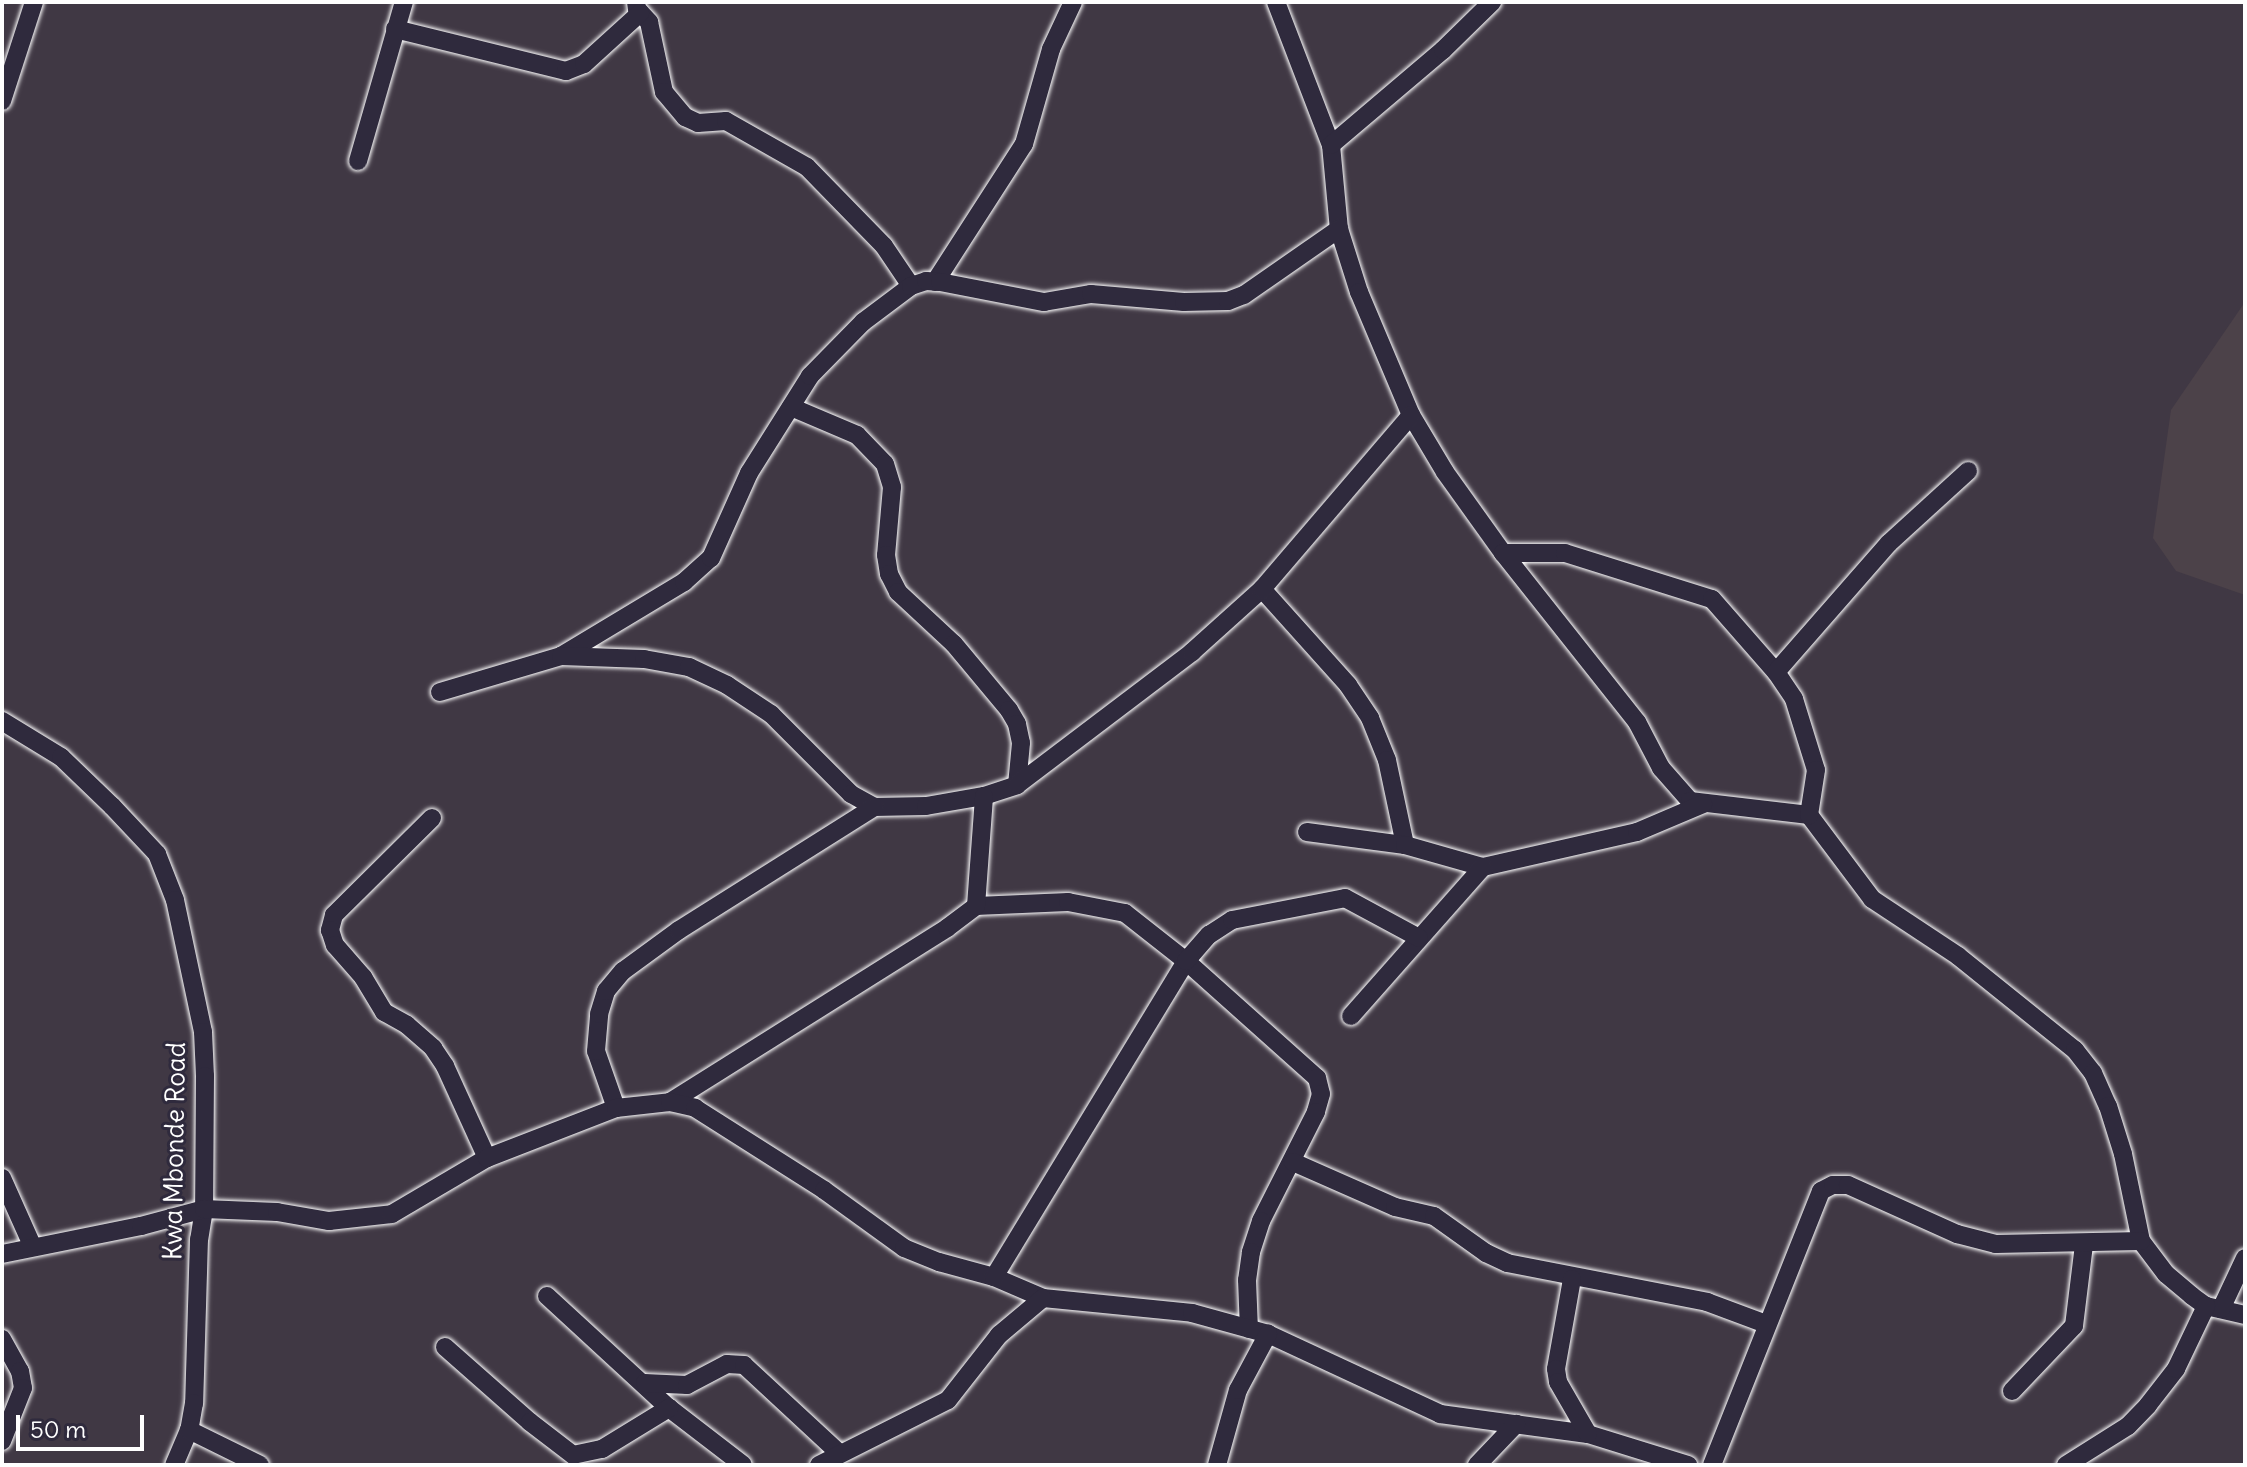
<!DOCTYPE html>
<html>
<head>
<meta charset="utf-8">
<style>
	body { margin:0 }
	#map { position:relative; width:2247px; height:1467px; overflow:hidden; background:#403844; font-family:Delius,sans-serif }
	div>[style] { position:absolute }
	.built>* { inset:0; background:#4c4249 }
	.roads { filter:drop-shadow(0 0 2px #fff) drop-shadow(0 0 2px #fff) }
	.minor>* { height:18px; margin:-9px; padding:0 9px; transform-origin:9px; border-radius:9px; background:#2f2a3d }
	span { translate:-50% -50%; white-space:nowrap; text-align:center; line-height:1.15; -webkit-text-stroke:6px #2f2a3d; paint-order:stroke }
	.street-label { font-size:26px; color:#fff }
	.frame { position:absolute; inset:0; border:4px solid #fff; pointer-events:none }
	.scale { position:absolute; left:16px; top:1415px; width:128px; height:36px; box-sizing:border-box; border:4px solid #fff; border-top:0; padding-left:10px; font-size:24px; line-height:28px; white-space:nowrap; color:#fff; -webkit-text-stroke:6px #2f2a3d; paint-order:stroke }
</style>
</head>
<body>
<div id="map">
	<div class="built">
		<div style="clip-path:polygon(2245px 302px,2245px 595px,2176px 571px,2153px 538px,2171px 410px)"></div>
	</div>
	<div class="roads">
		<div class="minor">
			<div style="left:636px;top:2px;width:7px;rotate:82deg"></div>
			<div style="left:637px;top:9px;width:18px;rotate:47deg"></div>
			<div style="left:649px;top:22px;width:72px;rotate:77.9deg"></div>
			<div style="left:664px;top:92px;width:33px;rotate:50deg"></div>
			<div style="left:685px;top:117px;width:14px;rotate:25deg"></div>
			<div style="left:698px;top:123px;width:28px;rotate:-4deg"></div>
			<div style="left:726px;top:121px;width:93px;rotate:29.6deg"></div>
			<div style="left:807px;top:167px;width:110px;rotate:45.7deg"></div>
			<div style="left:884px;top:246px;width:48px;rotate:56deg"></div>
			<div style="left:1276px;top:2px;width:153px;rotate:69deg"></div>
			<div style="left:1331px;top:145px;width:84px;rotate:84.6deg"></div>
			<div style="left:1339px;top:229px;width:66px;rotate:72.4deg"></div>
			<div style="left:1359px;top:292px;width:134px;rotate:67.1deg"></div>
			<div style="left:1411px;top:415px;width:66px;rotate:59.2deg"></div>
			<div style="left:1445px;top:472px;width:100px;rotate:54.4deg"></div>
			<div style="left:1503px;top:553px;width:216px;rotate:51.6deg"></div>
			<div style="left:1637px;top:722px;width:52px;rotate:62.4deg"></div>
			<div style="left:1661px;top:768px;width:44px;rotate:48.7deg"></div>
			<div style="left:1690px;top:801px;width:120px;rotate:6.7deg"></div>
			<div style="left:1809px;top:815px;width:105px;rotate:53.1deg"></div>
			<div style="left:1872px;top:899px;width:103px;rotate:33.5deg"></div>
			<div style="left:1958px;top:956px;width:150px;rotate:38.8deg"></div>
			<div style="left:2075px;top:1050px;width:29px;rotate:52deg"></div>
			<div style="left:2093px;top:1073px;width:36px;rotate:66deg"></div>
			<div style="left:2108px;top:1106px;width:50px;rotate:72.6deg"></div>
			<div style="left:2123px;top:1154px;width:89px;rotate:78.3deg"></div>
			<div style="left:2141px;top:1241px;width:41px;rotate:52.9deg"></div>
			<div style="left:2166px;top:1274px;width:34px;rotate:40deg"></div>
			<div style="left:2192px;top:1296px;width:17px;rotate:36deg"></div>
			<div style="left:2206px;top:1306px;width:40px;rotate:13deg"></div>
			<div style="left:395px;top:29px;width:176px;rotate:13.8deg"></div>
			<div style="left:566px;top:71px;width:19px;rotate:-21deg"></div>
			<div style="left:584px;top:64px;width:76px;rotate:-42.3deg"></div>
			<div style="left:2px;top:101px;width:104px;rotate:-72.1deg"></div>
			<div style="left:1331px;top:145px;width:147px;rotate:-40.3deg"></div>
			<div style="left:1443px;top:50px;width:69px;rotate:-44.4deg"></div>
			<div style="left:358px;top:161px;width:166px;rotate:-73.9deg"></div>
			<div style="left:935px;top:282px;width:164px;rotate:-57.2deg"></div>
			<div style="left:1024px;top:144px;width:99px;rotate:-74.1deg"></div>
			<div style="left:1051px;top:49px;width:52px;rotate:-64.9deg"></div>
			<div style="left:791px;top:407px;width:72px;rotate:23deg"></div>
			<div style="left:857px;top:435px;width:40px;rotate:46deg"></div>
			<div style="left:885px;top:464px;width:24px;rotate:73deg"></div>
			<div style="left:892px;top:487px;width:68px;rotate:95deg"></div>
			<div style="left:886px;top:555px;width:19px;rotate:81deg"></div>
			<div style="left:889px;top:574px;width:20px;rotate:63deg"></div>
			<div style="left:898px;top:592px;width:76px;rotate:42.9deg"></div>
			<div style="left:954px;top:644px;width:86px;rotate:50.2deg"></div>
			<div style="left:1009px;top:710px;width:16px;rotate:60deg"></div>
			<div style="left:1017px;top:724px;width:19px;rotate:78deg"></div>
			<div style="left:1021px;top:743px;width:42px;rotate:95.4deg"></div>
			<div style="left:1503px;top:553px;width:62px"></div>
			<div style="left:1565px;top:553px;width:154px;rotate:17.4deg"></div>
			<div style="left:1712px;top:599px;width:97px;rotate:48.8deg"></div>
			<div style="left:1776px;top:672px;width:32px;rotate:56deg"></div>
			<div style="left:1794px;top:699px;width:74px;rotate:72.8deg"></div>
			<div style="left:1816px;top:770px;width:46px;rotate:98.8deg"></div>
			<div style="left:1262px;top:589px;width:129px;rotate:48.1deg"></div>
			<div style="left:1348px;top:685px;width:40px;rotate:56deg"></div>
			<div style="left:1370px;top:718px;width:45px;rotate:68deg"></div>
			<div style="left:1387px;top:760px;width:87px;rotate:78deg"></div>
			<div style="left:561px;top:656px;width:144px;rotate:-31deg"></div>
			<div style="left:684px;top:582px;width:36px;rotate:-42deg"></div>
			<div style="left:711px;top:558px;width:93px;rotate:-65.9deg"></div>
			<div style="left:749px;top:473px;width:115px;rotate:-57.8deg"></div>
			<div style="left:810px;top:376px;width:76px;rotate:-45.5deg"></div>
			<div style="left:863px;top:322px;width:60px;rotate:-36.9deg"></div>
			<div style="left:911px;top:286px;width:16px;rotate:-18deg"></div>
			<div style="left:926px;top:281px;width:14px;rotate:4deg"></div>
			<div style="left:940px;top:282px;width:106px;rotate:10.9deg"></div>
			<div style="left:1044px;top:302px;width:48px;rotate:-9.7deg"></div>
			<div style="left:1091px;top:294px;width:93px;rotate:4.9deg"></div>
			<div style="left:1184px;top:302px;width:44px;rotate:-1.3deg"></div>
			<div style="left:1228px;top:301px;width:17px;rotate:-21deg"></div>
			<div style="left:1244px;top:295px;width:116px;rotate:-34.8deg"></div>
			<div style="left:1776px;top:672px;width:171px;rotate:-48.8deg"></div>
			<div style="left:1889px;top:543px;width:107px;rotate:-42.3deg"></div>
			<div style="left:440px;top:692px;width:126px;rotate:-16.6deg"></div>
			<div style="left:561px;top:656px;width:83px;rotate:2.1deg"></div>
			<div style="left:644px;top:659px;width:46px;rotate:10.1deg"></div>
			<div style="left:689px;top:667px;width:42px;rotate:25.3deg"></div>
			<div style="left:727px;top:685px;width:53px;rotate:33.4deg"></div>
			<div style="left:771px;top:714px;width:113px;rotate:45deg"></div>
			<div style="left:851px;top:794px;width:26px;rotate:29deg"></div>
			<div style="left:874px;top:807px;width:52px;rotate:-1.1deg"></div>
			<div style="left:926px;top:806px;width:59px;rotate:-9.8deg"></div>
			<div style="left:984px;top:796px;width:35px;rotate:-18deg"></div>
			<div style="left:1017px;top:785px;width:220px;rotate:-37.2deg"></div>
			<div style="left:1192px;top:652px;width:94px;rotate:-42deg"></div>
			<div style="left:1262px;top:589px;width:229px;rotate:-49.4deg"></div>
			<div style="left:2px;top:721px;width:69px;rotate:31.4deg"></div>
			<div style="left:61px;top:757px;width:71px;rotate:43.9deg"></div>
			<div style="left:112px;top:806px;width:66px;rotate:46.8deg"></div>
			<div style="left:157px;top:854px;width:49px;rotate:68.6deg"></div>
			<div style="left:175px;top:900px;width:135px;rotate:78deg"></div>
			<div style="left:203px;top:1032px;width:44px;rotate:87.4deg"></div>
			<div style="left:205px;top:1076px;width:133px;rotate:90.4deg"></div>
			<div style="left:204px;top:1209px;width:30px;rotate:99deg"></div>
			<div style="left:199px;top:1239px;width:164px;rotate:91.7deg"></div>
			<div style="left:194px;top:1403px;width:27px;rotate:100deg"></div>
			<div style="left:189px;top:1430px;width:38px;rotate:113deg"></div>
			<div style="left:432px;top:818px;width:138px;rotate:135.3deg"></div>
			<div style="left:334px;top:915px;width:16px;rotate:105deg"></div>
			<div style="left:330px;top:930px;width:16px;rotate:72deg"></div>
			<div style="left:335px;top:945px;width:43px;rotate:48.8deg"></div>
			<div style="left:363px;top:977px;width:41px;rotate:59deg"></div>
			<div style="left:384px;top:1012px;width:26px;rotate:29deg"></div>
			<div style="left:407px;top:1025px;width:35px;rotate:41deg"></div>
			<div style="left:433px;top:1048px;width:22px;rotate:56deg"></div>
			<div style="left:445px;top:1066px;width:101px;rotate:65.5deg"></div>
			<div style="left:1307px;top:832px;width:99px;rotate:7.6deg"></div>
			<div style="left:1405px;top:845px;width:81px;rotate:15.8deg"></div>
			<div style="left:1483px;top:867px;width:158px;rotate:-12.8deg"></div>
			<div style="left:1637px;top:832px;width:72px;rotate:-23deg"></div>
			<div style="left:976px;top:906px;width:92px;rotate:-2.5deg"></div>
			<div style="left:1068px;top:902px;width:58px;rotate:10.9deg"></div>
			<div style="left:1125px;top:913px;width:78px;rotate:38.2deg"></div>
			<div style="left:1186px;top:961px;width:176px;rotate:41.8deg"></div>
			<div style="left:1317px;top:1078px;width:16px;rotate:76deg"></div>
			<div style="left:1321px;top:1094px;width:19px;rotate:106deg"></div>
			<div style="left:1316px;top:1112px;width:122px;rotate:116.8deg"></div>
			<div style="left:1261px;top:1221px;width:33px;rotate:108deg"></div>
			<div style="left:1251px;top:1252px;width:28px;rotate:98deg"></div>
			<div style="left:1247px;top:1280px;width:49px;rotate:87.7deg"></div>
			<div style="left:1351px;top:1016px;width:199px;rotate:-48.5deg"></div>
			<div style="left:670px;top:1102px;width:327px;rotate:-32.1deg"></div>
			<div style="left:947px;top:928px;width:36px;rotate:-37deg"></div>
			<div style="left:976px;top:906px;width:110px;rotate:-85.8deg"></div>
			<div style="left:616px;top:1108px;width:60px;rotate:-109.3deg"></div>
			<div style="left:596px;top:1051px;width:37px;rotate:-85deg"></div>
			<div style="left:599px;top:1014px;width:24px;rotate:-73deg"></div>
			<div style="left:606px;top:991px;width:26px;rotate:-50deg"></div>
			<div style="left:623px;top:971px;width:69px;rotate:-36.2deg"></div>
			<div style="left:679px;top:930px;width:231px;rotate:-32.2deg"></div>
			<div style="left:1293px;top:1162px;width:111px;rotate:23.8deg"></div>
			<div style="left:1395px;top:1207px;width:40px;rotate:13deg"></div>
			<div style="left:1434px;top:1216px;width:64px;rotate:35.4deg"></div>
			<div style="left:1486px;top:1253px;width:23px;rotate:25deg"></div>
			<div style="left:1507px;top:1263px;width:204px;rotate:11deg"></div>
			<div style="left:1707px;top:1302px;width:63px;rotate:20.4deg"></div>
			<div style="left:2px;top:1178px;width:73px;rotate:65.9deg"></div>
			<div style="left:2px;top:1254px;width:142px;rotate:-11.4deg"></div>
			<div style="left:141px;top:1226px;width:65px;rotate:-15.1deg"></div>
			<div style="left:204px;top:1209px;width:73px;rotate:2.4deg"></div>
			<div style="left:277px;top:1212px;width:53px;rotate:9.8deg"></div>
			<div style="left:329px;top:1221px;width:63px;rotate:-6.3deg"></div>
			<div style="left:392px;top:1214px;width:110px;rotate:-30.5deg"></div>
			<div style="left:487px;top:1158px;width:138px;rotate:-21.2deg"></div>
			<div style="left:616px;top:1108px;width:54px;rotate:-6.3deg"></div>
			<div style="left:670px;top:1102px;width:26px;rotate:13deg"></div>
			<div style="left:695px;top:1108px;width:153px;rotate:32.4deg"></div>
			<div style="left:824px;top:1190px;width:99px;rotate:35.9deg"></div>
			<div style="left:904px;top:1248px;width:38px;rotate:22deg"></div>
			<div style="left:939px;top:1262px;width:57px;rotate:15.3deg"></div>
			<div style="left:994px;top:1277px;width:53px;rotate:23.2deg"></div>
			<div style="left:1043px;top:1298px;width:150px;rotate:5.7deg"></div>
			<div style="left:1192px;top:1313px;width:79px;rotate:15.4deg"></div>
			<div style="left:1268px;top:1334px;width:190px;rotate:24.9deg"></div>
			<div style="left:1440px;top:1414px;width:149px;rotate:7.7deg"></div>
			<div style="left:1588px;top:1434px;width:105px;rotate:17.2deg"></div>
			<div style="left:994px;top:1277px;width:370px;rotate:-58.7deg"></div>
			<div style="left:1186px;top:961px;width:35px;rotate:-49deg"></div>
			<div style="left:1209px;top:935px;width:27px;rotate:-33deg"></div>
			<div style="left:1232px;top:920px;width:115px;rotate:-11deg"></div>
			<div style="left:1345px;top:898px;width:84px;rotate:28.4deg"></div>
			<div style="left:1572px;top:1279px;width:91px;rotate:100.1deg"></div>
			<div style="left:1556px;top:1369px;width:13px;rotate:81deg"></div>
			<div style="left:1558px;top:1382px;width:60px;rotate:60deg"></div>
			<div style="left:547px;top:1296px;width:166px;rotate:42.6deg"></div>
			<div style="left:669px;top:1408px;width:93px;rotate:37.6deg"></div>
			<div style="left:2221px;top:1309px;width:56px;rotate:-64.8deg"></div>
			<div style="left:2px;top:1339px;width:37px;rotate:61deg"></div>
			<div style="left:20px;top:1371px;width:17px;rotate:80deg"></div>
			<div style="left:23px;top:1388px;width:57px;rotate:111.6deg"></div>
			<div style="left:445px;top:1347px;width:113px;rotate:41.4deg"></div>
			<div style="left:530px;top:1422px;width:54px;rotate:37.5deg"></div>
			<div style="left:573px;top:1455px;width:30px;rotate:-12deg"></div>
			<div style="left:602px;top:1449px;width:79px;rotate:-31.5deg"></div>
			<div style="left:645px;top:1383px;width:42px;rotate:2.7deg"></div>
			<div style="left:687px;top:1385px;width:45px;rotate:-27.7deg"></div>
			<div style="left:727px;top:1364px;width:17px;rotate:3deg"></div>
			<div style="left:744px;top:1365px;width:129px;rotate:42.8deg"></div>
			<div style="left:2012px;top:1391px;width:90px;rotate:-46.4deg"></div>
			<div style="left:2074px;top:1326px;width:83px;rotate:-83deg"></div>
			<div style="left:189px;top:1430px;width:79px;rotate:26.2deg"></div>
			<div style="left:819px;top:1465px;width:144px;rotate:-26.7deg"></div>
			<div style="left:948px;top:1400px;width:83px;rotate:-51.9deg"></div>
			<div style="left:999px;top:1335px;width:57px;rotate:-40.1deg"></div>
			<div style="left:1217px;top:1465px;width:78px;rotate:-74.4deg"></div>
			<div style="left:1238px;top:1390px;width:64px;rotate:-61.8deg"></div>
			<div style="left:1477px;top:1465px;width:57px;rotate:-46.4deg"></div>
			<div style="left:1712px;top:1465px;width:295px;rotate:-68.3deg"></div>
			<div style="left:1821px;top:1191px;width:13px;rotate:-27deg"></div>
			<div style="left:1833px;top:1185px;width:15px"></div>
			<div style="left:1848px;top:1185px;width:120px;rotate:24.2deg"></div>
			<div style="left:1957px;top:1234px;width:40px;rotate:14.4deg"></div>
			<div style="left:1996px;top:1244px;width:145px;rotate:-1.2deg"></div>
			<div style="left:2066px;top:1465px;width:73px;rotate:-32.2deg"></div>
			<div style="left:2128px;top:1426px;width:29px;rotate:-46deg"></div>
			<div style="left:2148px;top:1405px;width:46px;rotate:-52.1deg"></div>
			<div style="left:2176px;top:1369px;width:70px;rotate:-64.5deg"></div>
		</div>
	</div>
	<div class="street-label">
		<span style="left:174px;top:1151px;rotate:-89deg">Kwa Mbonde Road</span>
	</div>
	<div class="frame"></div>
	<div class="scale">50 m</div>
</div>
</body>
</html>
